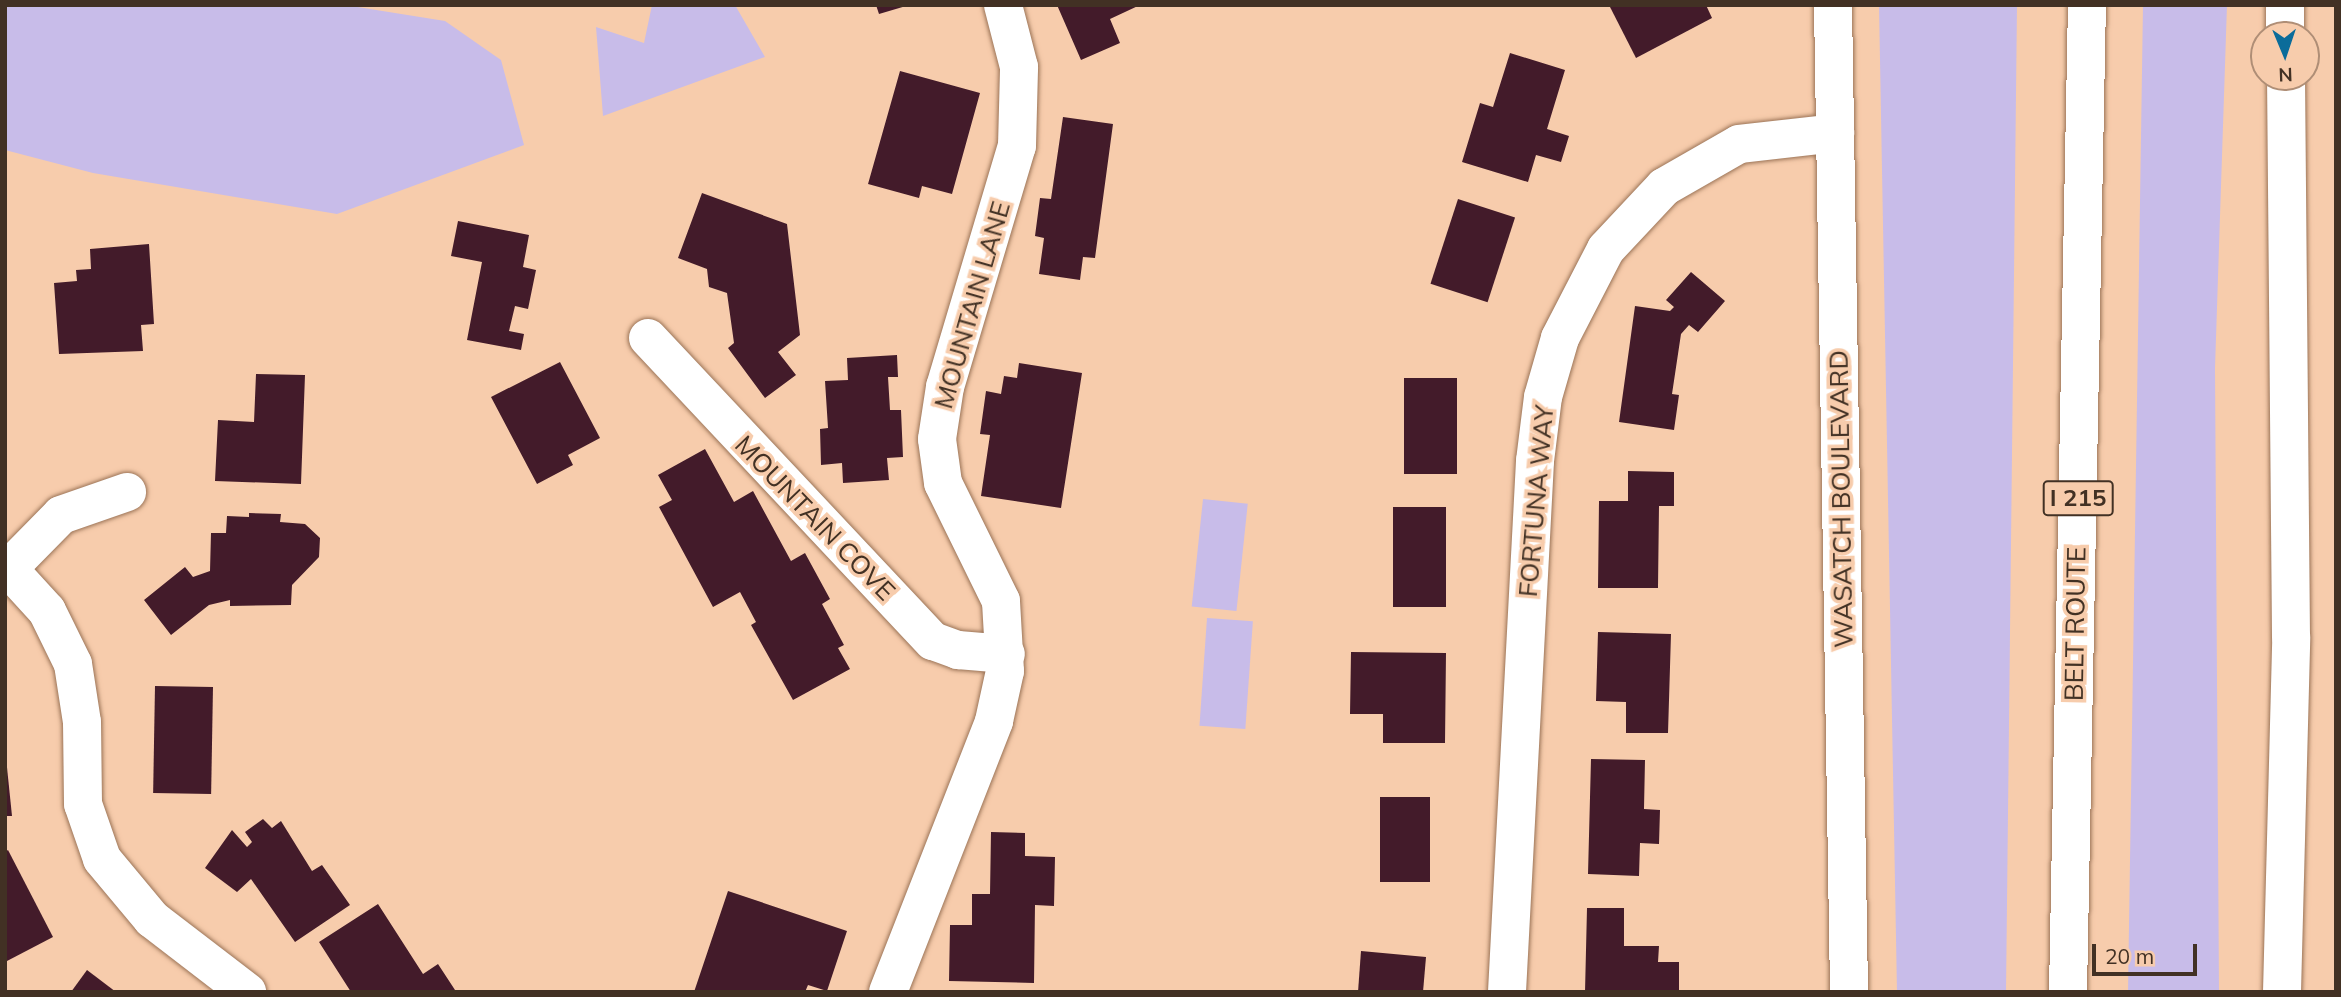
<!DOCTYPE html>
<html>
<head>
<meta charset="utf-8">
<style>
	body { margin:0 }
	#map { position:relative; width:2341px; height:997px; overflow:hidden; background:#f7ccac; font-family:Mulish,sans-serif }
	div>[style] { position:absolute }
	.green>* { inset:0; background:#c8bce9; transform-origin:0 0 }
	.building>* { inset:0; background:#431b2a; transform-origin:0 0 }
	.roads { filter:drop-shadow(0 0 2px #9b7457) drop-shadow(0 0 2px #9b7457) }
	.minor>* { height:38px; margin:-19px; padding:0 19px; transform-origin:19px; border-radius:19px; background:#fff }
	.highway>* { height:38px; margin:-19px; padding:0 19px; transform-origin:19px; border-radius:19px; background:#fff }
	span { translate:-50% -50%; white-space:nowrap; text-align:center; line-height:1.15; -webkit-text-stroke:7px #f7ccac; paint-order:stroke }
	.shield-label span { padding:2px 5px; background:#f7ccac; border:2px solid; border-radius:5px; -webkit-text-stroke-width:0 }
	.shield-label { font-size:24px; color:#423124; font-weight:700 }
	.street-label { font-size:26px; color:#423124 }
	.frame { position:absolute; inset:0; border:7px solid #423124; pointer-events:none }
	.north { position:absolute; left:2250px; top:21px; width:70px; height:70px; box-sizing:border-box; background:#f7ccac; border:2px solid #af8e76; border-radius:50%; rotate:178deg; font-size:19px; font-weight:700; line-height:28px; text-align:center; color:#423124 }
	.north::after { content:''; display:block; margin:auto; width:24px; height:32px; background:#0b6c9a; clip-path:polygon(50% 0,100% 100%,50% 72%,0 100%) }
	.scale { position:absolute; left:2092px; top:944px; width:105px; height:32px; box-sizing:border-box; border:4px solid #423124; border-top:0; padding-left:9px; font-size:21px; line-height:24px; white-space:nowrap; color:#423124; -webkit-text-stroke:5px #f7ccac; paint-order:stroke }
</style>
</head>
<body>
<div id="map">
	<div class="green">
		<div style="clip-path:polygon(5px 5px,345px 5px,445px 21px,501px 60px,524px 145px,337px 214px,93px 173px,5px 150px)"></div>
		<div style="clip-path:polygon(652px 5px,735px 5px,765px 57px,603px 116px,596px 27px,644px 43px)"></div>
		<div style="clip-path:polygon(1879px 5px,2017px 5px,2006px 992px,1897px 992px)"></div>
		<div style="clip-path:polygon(2143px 5px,2227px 5px,2215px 368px,2219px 992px,2128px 992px)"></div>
		<div style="left:1203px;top:499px;width:45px;height:108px;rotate:6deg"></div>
		<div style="left:1207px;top:618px;width:46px;height:108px;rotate:4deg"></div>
	</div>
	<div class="building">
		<div style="clip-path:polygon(876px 5px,906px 5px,906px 6px,879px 14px)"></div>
		<div style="clip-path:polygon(1057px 5px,1140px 5px,1110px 19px,1120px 43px,1081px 60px)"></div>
		<div style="clip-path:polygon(1609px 5px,1706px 5px,1712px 18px,1636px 58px)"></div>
		<div style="clip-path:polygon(1510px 53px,1565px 70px,1547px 129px,1569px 136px,1561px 162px,1536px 155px,1528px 182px,1462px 162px,1480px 103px,1493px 107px)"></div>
		<div style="clip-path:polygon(900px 71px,980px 93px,952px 194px,922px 186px,919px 198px,868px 184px)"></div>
		<div style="clip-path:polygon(1063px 117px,1113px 124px,1095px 258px,1083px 257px,1080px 280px,1039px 274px,1044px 238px,1035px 236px,1040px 198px,1051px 199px)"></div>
		<div style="clip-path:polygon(702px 193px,787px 224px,800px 335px,778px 352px,796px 375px,765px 398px,728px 348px,734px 343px,727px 293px,709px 287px,707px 269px,678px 258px)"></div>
		<div style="left:1458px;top:199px;width:60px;height:89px;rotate:18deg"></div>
		<div style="clip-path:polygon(458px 221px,529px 235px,523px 267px,536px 270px,528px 309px,515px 306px,509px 331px,524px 334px,521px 350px,467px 340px,482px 262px,451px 256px)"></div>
		<div style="clip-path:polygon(149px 244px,154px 324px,141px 325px,143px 351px,59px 354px,54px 283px,77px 281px,76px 270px,91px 269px,90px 249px)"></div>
		<div style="clip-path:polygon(1691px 272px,1725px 301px,1698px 332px,1689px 325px,1681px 334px,1672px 394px,1679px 395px,1674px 430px,1619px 422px,1635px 306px,1670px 311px,1674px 307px,1666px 300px)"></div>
		<div style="clip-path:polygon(897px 355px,898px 377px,888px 377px,890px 410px,901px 410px,903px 457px,887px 458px,889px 480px,843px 483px,842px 463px,821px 465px,820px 429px,828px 428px,825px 381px,848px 380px,847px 358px)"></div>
		<div style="clip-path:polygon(560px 362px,600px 438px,568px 455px,573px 465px,537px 484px,491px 397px)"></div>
		<div style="clip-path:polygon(1019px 363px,1082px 373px,1061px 508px,981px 496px,990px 435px,980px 434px,986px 391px,1001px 394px,1004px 376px,1017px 378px)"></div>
		<div style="clip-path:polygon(256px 374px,305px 375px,301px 484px,215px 481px,218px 420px,254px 422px)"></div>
		<div style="left:1404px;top:378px;width:53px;height:96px"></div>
		<div style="clip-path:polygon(705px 449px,734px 502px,753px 491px,791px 561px,805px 553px,830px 599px,822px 604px,844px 645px,838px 648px,850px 669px,793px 700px,751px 625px,756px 622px,740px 592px,713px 607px,659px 507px,672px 500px,658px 475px)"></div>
		<div style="clip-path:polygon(1628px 471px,1674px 472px,1674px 506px,1659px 506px,1658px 588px,1598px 588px,1599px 501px,1628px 501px)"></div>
		<div style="left:1393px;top:507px;width:53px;height:100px"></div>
		<div style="clip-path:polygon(249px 513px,281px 514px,280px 522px,305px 524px,320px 538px,319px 557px,292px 585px,291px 605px,230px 606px,230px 600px,209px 605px,171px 635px,144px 600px,185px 567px,193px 577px,210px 571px,211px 533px,226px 533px,227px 516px,249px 517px)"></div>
		<div style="clip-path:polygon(1598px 632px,1671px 634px,1668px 733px,1626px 733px,1626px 702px,1596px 701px)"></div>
		<div style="clip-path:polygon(1351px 652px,1446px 653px,1445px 743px,1383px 743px,1383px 714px,1350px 714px)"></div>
		<div style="left:155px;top:686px;width:58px;height:107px;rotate:1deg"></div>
		<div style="clip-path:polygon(5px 748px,12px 816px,5px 816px)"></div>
		<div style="clip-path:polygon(1591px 759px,1645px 760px,1644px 809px,1660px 810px,1659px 844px,1640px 843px,1639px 876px,1588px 874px)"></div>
		<div style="left:1380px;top:797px;width:50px;height:85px"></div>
		<div style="clip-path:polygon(263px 819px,272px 828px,281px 821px,312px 871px,322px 865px,350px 905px,295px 942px,251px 879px,237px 892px,205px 868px,232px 830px,247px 847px,252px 842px,245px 832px)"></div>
		<div style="clip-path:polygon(991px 832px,1025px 833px,1025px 856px,1055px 857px,1054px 906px,1035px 905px,1034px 983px,949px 981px,950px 925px,972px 925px,972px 894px,990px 894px)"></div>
		<div style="clip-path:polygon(8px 850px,53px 937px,7px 961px,5px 852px)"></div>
		<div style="clip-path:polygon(728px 891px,847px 931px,827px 991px,808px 985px,805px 992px,694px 992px)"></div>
		<div style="clip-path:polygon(378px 904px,423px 974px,438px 964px,455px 990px,351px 992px,319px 942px)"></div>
		<div style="clip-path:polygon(1587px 908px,1624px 908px,1624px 946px,1659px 946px,1658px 962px,1679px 962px,1679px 992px,1585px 992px)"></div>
		<div style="clip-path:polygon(1361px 951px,1426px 957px,1423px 992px,1358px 992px)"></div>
		<div style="clip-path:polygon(87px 970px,116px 992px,71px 992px)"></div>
	</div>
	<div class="roads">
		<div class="minor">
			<div style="left:1833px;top:5px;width:987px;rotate:89.07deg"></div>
			<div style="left:648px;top:338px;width:416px;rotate:46.8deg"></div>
			<div style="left:933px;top:641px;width:27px;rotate:20deg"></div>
			<div style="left:958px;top:650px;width:48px;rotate:4.8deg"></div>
			<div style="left:5px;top:565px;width:62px;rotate:47.6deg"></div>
			<div style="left:47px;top:611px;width:59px;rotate:63.9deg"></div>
			<div style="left:73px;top:664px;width:59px;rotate:81.2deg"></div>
			<div style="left:82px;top:722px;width:82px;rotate:89.3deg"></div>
			<div style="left:83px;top:804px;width:58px;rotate:70.9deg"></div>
			<div style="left:102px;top:859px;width:78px;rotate:50.2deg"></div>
			<div style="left:152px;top:919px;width:120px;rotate:37.5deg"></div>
			<div style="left:9px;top:568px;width:74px;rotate:-45.5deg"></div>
			<div style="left:61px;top:515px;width:70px;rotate:-19.2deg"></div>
			<div style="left:888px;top:992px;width:291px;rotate:-68.6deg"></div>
			<div style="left:994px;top:721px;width:51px;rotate:-77.6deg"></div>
			<div style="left:1005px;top:671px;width:70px;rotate:-93.3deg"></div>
			<div style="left:1001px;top:601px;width:131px;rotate:-116.2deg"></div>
			<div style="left:943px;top:483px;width:44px;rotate:-97.8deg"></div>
			<div style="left:937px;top:439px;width:53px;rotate:-81.3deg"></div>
			<div style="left:945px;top:387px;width:252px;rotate:-73.4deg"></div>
			<div style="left:1017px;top:146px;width:79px;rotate:-88.5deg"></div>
			<div style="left:1019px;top:67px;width:64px;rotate:-104.5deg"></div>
			<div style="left:1507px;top:992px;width:532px;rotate:-86.98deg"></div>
			<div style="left:1535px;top:461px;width:64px;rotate:-82.9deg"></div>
			<div style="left:1543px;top:397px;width:61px;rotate:-73.9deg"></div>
			<div style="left:1560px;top:338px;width:100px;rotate:-62.7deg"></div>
			<div style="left:1606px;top:249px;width:85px;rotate:-46.9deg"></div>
			<div style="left:1664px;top:187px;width:86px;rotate:-29.8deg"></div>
			<div style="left:1739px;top:144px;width:97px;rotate:-6.5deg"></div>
		</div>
		<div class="highway">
			<div style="left:2285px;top:5px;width:30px;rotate:90deg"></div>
			<div style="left:2068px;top:992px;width:987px;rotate:-88.9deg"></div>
			<div style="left:2282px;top:992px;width:355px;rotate:-88.5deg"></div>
			<div style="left:2291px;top:637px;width:560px;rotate:-90.51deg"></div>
		</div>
	</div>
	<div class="shield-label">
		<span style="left:2078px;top:498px">I 215</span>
	</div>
	<div class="street-label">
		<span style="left:972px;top:305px;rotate:-74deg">MOUNTAIN LANE</span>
		<span style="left:1841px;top:499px;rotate:-91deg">WASATCH BOULEVARD</span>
		<span style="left:1536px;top:501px;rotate:-85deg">FORTUNA WAY</span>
		<span style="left:815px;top:518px;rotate:46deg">MOUNTAIN COVE</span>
		<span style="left:2075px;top:624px;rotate:-89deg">BELT ROUTE</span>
	</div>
	<div class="frame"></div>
	<div class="north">N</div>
	<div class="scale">20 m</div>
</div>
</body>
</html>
